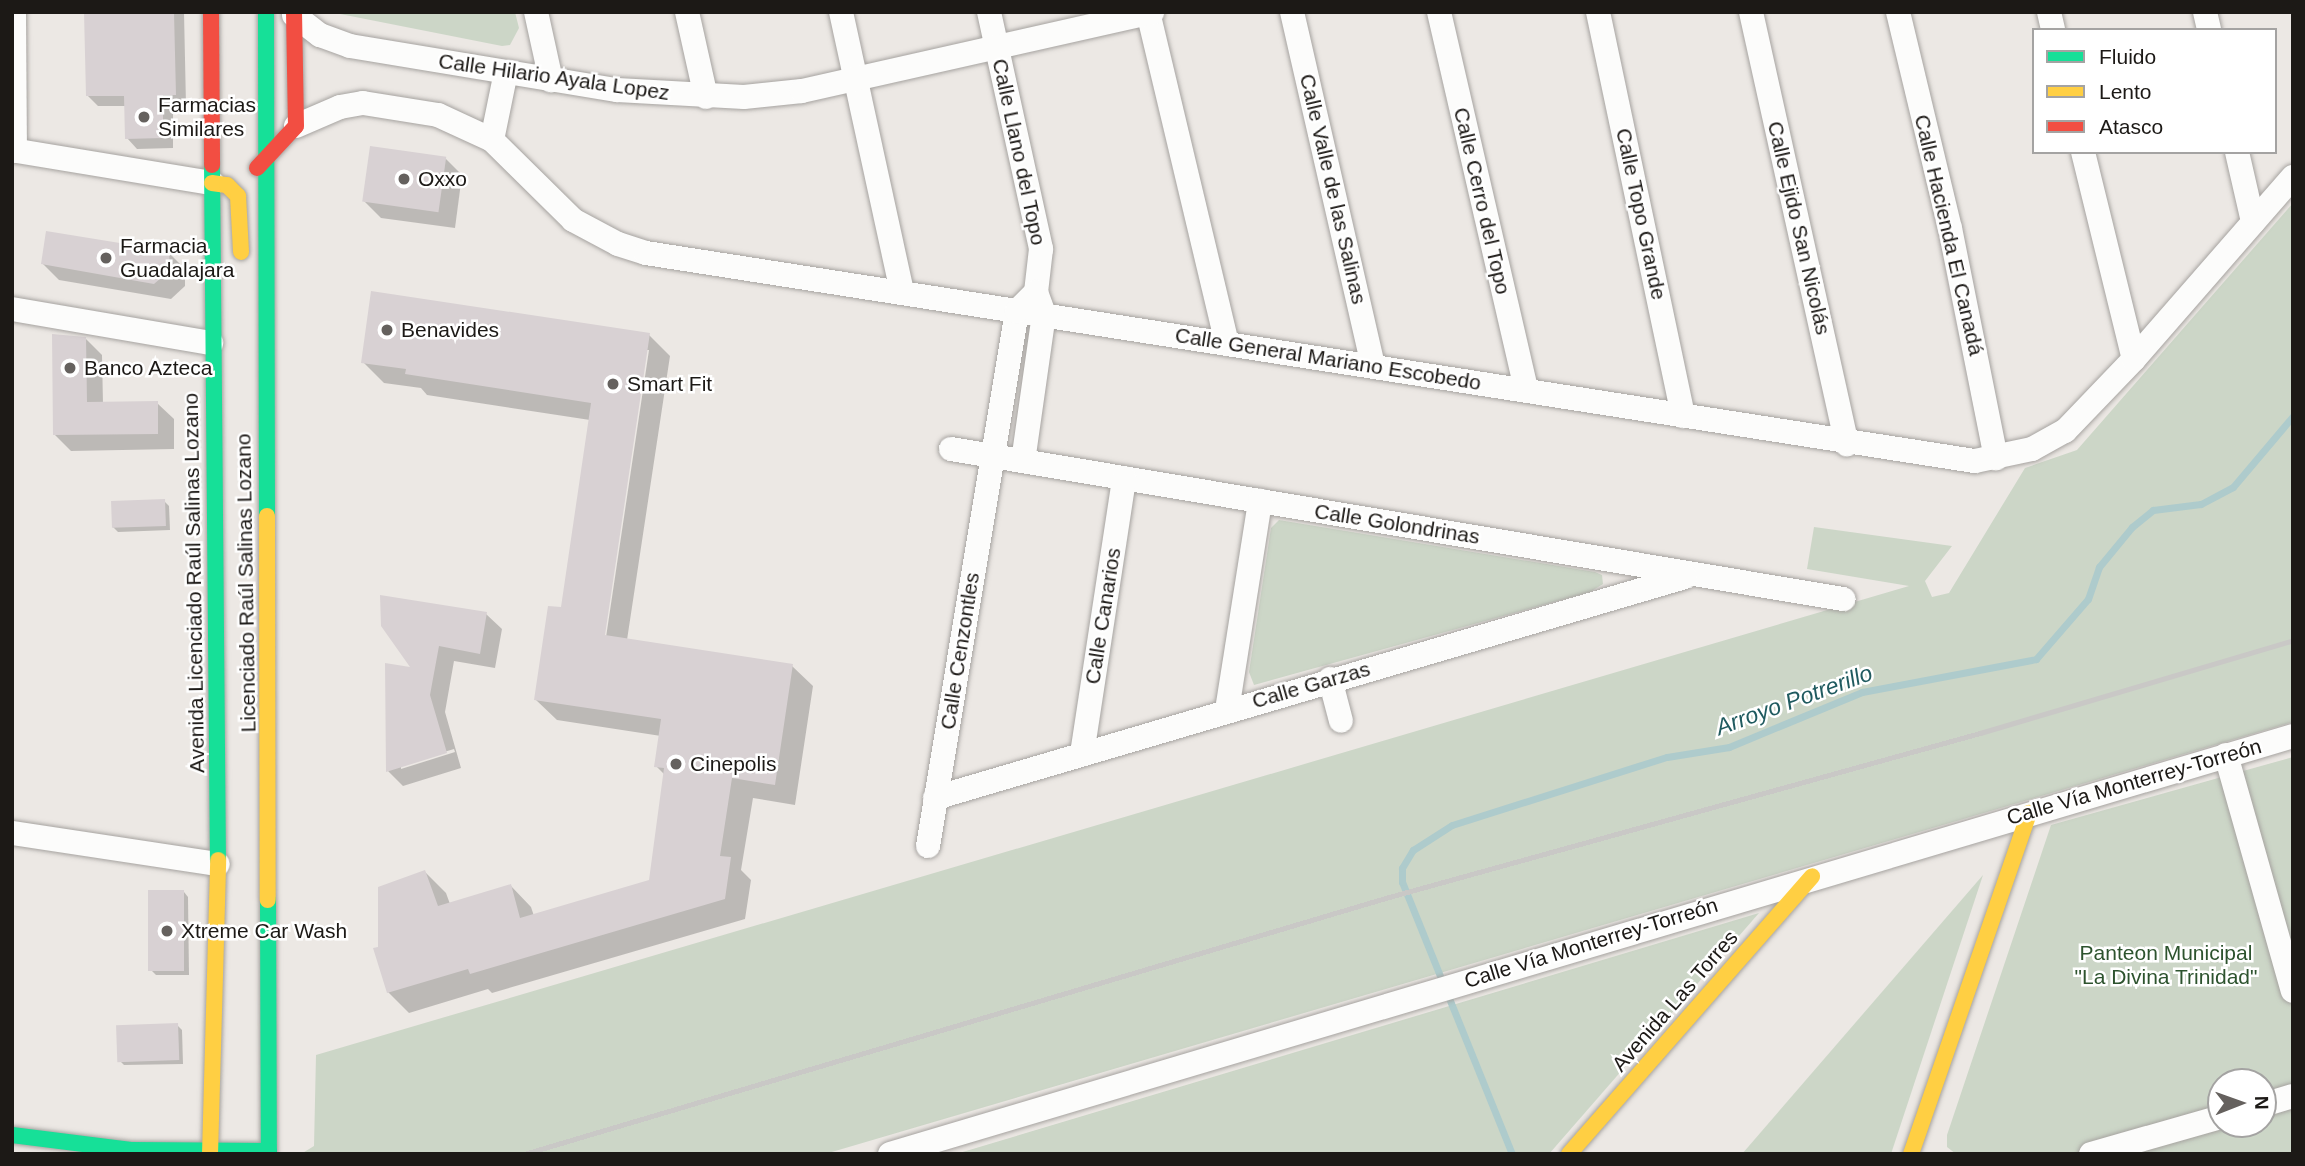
<!DOCTYPE html>
<html>
<head>
<meta charset="utf-8">
<style>
	body { margin:0 }
	#map { position:relative; width:2305px; height:1166px; overflow:hidden; background:#ece8e4; font-family:Arial,sans-serif }
	div>[style] { position:absolute }
	.green>* { inset:0; background:#ccd6c7 }
	.shadow>* { inset:0; background:#0003 }
	.stream>* { height:7px; margin:-3.5px; padding:0 3.5px; transform-origin:3.5px; border-radius:3.5px; background:#aecbcc }
	.building>* { inset:0; background:#d8d1d3; transform-origin:0 0 }
	.roads { filter:drop-shadow(0 0 2px #a6a3a0) drop-shadow(0 0 2px #a6a3a0) }
	.street>* { height:24px; margin:-12px; padding:0 12px; transform-origin:12px; border-radius:12px; background:#fcfcfb }
	.fast>* { height:16px; margin:-8px; padding:0 8px; transform-origin:8px; border-radius:8px; background:#16e098 }
	.slow>* { height:16px; margin:-8px; padding:0 8px; transform-origin:8px; border-radius:8px; background:#ffcf43 }
	.jam>* { height:16px; margin:-8px; padding:0 8px; transform-origin:8px; border-radius:8px; background:#f24e42 }
	.rail>* { height:5px; margin:-2.5px; padding:0 2.5px; transform-origin:2.5px; border-radius:2.5px; background:#c9c8c6 }
	.dots>* { width:19px; height:19px; translate:-50% -50%; box-sizing:border-box; border:4px solid #fff; border-radius:50% }
	span { translate:-50% -50%; white-space:nowrap; text-align:center; line-height:1.15; -webkit-text-stroke:5px #fff; paint-order:stroke }
	.street-label { font-size:21px; color:#1c1916 }
	.poi-label { font-size:21px; color:#1c1916 }
	.left { translate:0 -50%; text-align:left }
	.park-label { font-size:21px; color:#2d532e }
	.water-label { font-size:23px; color:#1f5a5f; font-style:italic }
	.frame { position:absolute; inset:0; border:14px solid #1c1916; pointer-events:none }
	.legend { position:absolute; left:2032px; top:28px; width:245px; height:126px; box-sizing:border-box; background:#fff; border:2px solid #a4a3a2; margin:0; padding:9px 12px; list-style:none; font-size:21px; color:#1c1916 }
	.legend li { display:flex; align-items:center; gap:14px; height:35px }
	.legend b { width:35px; border:2px solid #a4a3a2 }
	.north { position:absolute; left:2207px; top:1068px; width:70px; height:70px; box-sizing:border-box; background:#fff; border:2px solid #a4a3a2; border-radius:50%; rotate:89deg; font-size:19px; font-weight:700; line-height:28px; text-align:center; color:#1c1916 }
	.north::after { content:''; display:block; margin:auto; width:24px; height:32px; background:#65615e; clip-path:polygon(50% 0,100% 100%,50% 72%,0 100%) }
</style>
</head>
<body>
<div id="map">
	<div class="green">
		<div style="clip-path:polygon(330px 12px,515px 12px,519px 28px,510px 45px,502px 46px)"></div>
		<div style="clip-path:polygon(2293px 203px,2293px 722px,825px 1154px,301px 1154px,314px 1146px,316px 1055px,1909px 586px,1807px 569px,1814px 527px,1952px 546px,1925px 581px,1932px 597px,1949px 593px,2025px 468px,2077px 450px)"></div>
		<div style="clip-path:polygon(1279px 520px,1595px 572px,1602px 575px,1603px 584px,1590px 592px,1254px 685px,1249px 672px,1271px 528px)"></div>
		<div style="clip-path:polygon(evenodd,2293px 757px,2293px 1154px,1956px 1154px,1947px 1147px,1947px 1135px,2051px 825px,2293px 757px,2221px 1082px,2263px 1082px,2263px 1124px,2221px 1124px,2221px 1082px)"></div>
		<div style="clip-path:polygon(1983px 875px,1891px 1154px,1742px 1154px)"></div>
		<div style="clip-path:polygon(1759px 913px,1549px 1154px,956px 1154px)"></div>
	</div>
	<div class="shadow">
		<div style="clip-path:polygon(86px 12px,184px 12px,186px 105px,173px 105px,173px 148px,137px 149px,127px 138px,126px 106px,98px 106px,87px 95px)"></div>
		<div style="clip-path:polygon(445px 158px,462px 175px,455px 228px,381px 218px,364px 201px)"></div>
		<div style="clip-path:polygon(169px 253px,185px 269px,185px 286px,171px 299px,59px 280px,43px 264px)"></div>
		<div style="clip-path:polygon(evenodd,649px 335px,670px 356px,627px 640px,792px 666px,813px 686px,795px 805px,753px 798px,741px 870px,751px 880px,745px 919px,492px 993px,488px 989px,409px 1013px,388px 992px,379px 948px,425px 872px,446px 893px,450px 904px,511px 886px,531px 907px,534px 916px,651px 882px,665px 775px,656px 766px,661px 736px,557px 720px,536px 700px,562px 609px,590px 420px,427px 395px,421px 388px,384px 383px,363px 362px,649px 335px,646px 350px,649px 350px,605px 644px,602px 644px,646px 350px)"></div>
		<div style="clip-path:polygon(86px 339px,102px 355px,103px 404px,157px 403px,174px 419px,174px 449px,71px 451px,55px 435px)"></div>
		<div style="clip-path:polygon(164px 501px,169px 506px,170px 530px,118px 532px,113px 527px)"></div>
		<div style="clip-path:polygon(evenodd,486px 614px,502px 629px,495px 668px,454px 661px,445px 712px,461px 768px,403px 786px,388px 771px,413px 669px,383px 625px,486px 614px,454px 749px,455px 752px,401px 769px,401px 765px,454px 749px)"></div>
		<div style="clip-path:polygon(184px 892px,188px 897px,189px 975px,156px 975px,151px 970px)"></div>
		<div style="clip-path:polygon(177px 1025px,182px 1030px,183px 1064px,124px 1065px,119px 1060px)"></div>
	</div>
	<div class="stream">
		<div style="left:1512px;top:1154px;width:293px;rotate:-112deg"></div>
		<div style="left:1402px;top:882px;width:14px;rotate:-90deg"></div>
		<div style="left:1402px;top:868px;width:21px;rotate:-59deg"></div>
		<div style="left:1413px;top:850px;width:46px;rotate:-32.7deg"></div>
		<div style="left:1452px;top:825px;width:225px;rotate:-17.6deg"></div>
		<div style="left:1667px;top:757px;width:63px;rotate:-9.2deg"></div>
		<div style="left:1729px;top:747px;width:144px;rotate:-22.5deg"></div>
		<div style="left:1862px;top:692px;width:177px;rotate:-10.7deg"></div>
		<div style="left:2036px;top:659px;width:79px;rotate:-49.1deg"></div>
		<div style="left:2088px;top:599px;width:34px;rotate:-71deg"></div>
		<div style="left:2099px;top:567px;width:52px;rotate:-50.5deg"></div>
		<div style="left:2132px;top:527px;width:27px;rotate:-39deg"></div>
		<div style="left:2153px;top:510px;width:48px;rotate:-7.1deg"></div>
		<div style="left:2201px;top:504px;width:36px;rotate:-28deg"></div>
		<div style="left:2233px;top:487px;width:93px;rotate:-49.8deg"></div>
	</div>
	<div class="building">
		<div style="clip-path:polygon(84px 12px,174px 12px,176px 95px,163px 95px,163px 138px,125px 139px,124px 96px,86px 96px)"></div>
		<div style="left:370px;top:146px;width:77px;height:56px;rotate:8deg"></div>
		<div style="clip-path:polygon(46px 231px,169px 251px,170px 270px,154px 284px,41px 264px)"></div>
		<div style="clip-path:polygon(371px 291px,650px 333px,605px 635px,793px 664px,775px 785px,732px 778px,720px 856px,731px 857px,725px 899px,470px 974px,468px 969px,387px 993px,373px 948px,378px 947px,378px 887px,425px 870px,438px 906px,511px 884px,520px 918px,649px 880px,664px 768px,654px 767px,661px 719px,534px 700px,548px 606px,561px 607px,591px 403px,405px 374px,406px 369px,361px 363px)"></div>
		<div style="clip-path:polygon(52px 334px,86px 337px,87px 402px,158px 401px,158px 434px,53px 435px)"></div>
		<div style="left:165px;top:499px;width:27px;height:54px;rotate:88deg"></div>
		<div style="clip-path:polygon(380px 595px,487px 612px,480px 654px,439px 646px,430px 695px,447px 753px,386px 772px,385px 663px,410px 667px,381px 626px)"></div>
		<div style="left:148px;top:890px;width:36px;height:81px"></div>
		<div style="left:178px;top:1023px;width:37px;height:62px;rotate:88deg"></div>
	</div>
	<div class="roads">
		<div class="street">
			<div style="left:14px;top:12px;width:139px;rotate:89.6deg"></div>
			<div style="left:536px;top:12px;width:70px;rotate:77.6deg"></div>
			<div style="left:687px;top:12px;width:87px;rotate:77.4deg"></div>
			<div style="left:841px;top:12px;width:286px;rotate:77.7deg"></div>
			<div style="left:989px;top:12px;width:243px;rotate:77.6deg"></div>
			<div style="left:1041px;top:249px;width:43px;rotate:96.6deg"></div>
			<div style="left:1036px;top:292px;width:23px;rotate:70deg"></div>
			<div style="left:1044px;top:314px;width:148px;rotate:98.1deg"></div>
			<div style="left:1148px;top:12px;width:341px;rotate:76.6deg"></div>
			<div style="left:1292px;top:12px;width:363px;rotate:77.1deg"></div>
			<div style="left:1439px;top:12px;width:387px;rotate:77deg"></div>
			<div style="left:1598px;top:12px;width:413px;rotate:78.1deg"></div>
			<div style="left:1751px;top:12px;width:443px;rotate:77.5deg"></div>
			<div style="left:1898px;top:12px;width:222px;rotate:76.5deg"></div>
			<div style="left:1950px;top:228px;width:235px;rotate:78.7deg"></div>
			<div style="left:2049px;top:12px;width:18px;rotate:77deg"></div>
			<div style="left:2205px;top:12px;width:18px;rotate:77deg"></div>
			<div style="left:294px;top:15px;width:33px;rotate:38deg"></div>
			<div style="left:320px;top:35px;width:32px;rotate:20deg"></div>
			<div style="left:350px;top:46px;width:271px;rotate:9.4deg"></div>
			<div style="left:617px;top:90px;width:127px;rotate:3.2deg"></div>
			<div style="left:744px;top:97px;width:58px;rotate:-5.9deg"></div>
			<div style="left:802px;top:91px;width:359px;rotate:-12.7deg"></div>
			<div style="left:296px;top:126px;width:48px;rotate:-23.4deg"></div>
			<div style="left:340px;top:107px;width:23px;rotate:-10deg"></div>
			<div style="left:363px;top:103px;width:76px;rotate:9.1deg"></div>
			<div style="left:438px;top:115px;width:60px;rotate:24.8deg"></div>
			<div style="left:492px;top:140px;width:114px;rotate:44.6deg"></div>
			<div style="left:573px;top:220px;width:51px;rotate:28.1deg"></div>
			<div style="left:618px;top:244px;width:29px;rotate:18deg"></div>
			<div style="left:646px;top:253px;width:1345px;rotate:8.9deg"></div>
			<div style="left:1975px;top:461px;width:58px;rotate:-11.9deg"></div>
			<div style="left:2032px;top:449px;width:38px;rotate:-29deg"></div>
			<div style="left:2065px;top:431px;width:100px;rotate:-46.2deg"></div>
			<div style="left:2134px;top:359px;width:242px;rotate:-48.9deg"></div>
			<div style="left:492px;top:140px;width:69px;rotate:-78.4deg"></div>
			<div style="left:12px;top:150px;width:203px;rotate:9.4deg"></div>
			<div style="left:2083px;top:152px;width:213px;rotate:76.2deg"></div>
			<div style="left:2237px;top:152px;width:72px;rotate:77.1deg"></div>
			<div style="left:12px;top:309px;width:202px;rotate:9.7deg"></div>
			<div style="left:951px;top:449px;width:905px;rotate:9.55deg"></div>
			<div style="left:1330px;top:679px;width:43px;rotate:75.3deg"></div>
			<div style="left:1227px;top:710px;width:212px;rotate:-81deg"></div>
			<div style="left:1082px;top:754px;width:279px;rotate:-81.3deg"></div>
			<div style="left:2226px;top:755px;width:245px;rotate:74.2deg"></div>
			<div style="left:935px;top:798px;width:782px;rotate:-16.42deg"></div>
			<div style="left:12px;top:833px;width:208px;rotate:8.6deg"></div>
			<div style="left:928px;top:846px;width:542px;rotate:-80.56deg"></div>
			<div style="left:1017px;top:311px;width:27px;rotate:-45deg"></div>
			<div style="left:2263px;top:1105px;width:31px;rotate:-17deg"></div>
			<div style="left:890px;top:1154px;width:1464px;rotate:-16.59deg"></div>
			<div style="left:2091px;top:1154px;width:135px;rotate:-15.9deg"></div>
		</div>
		<div class="fast">
			<div style="left:266px;top:12px;width:504px;rotate:89.89deg"></div>
			<div style="left:212px;top:165px;width:695px;rotate:89.51deg"></div>
			<div style="left:268px;top:900px;width:254px;rotate:89.8deg"></div>
			<div style="left:12px;top:1135px;width:120px;rotate:7.2deg"></div>
			<div style="left:131px;top:1150px;width:138px;rotate:0.4deg"></div>
		</div>
		<div class="slow">
			<div style="left:212px;top:183px;width:15px;rotate:8deg"></div>
			<div style="left:227px;top:185px;width:16px;rotate:45deg"></div>
			<div style="left:238px;top:196px;width:56px;rotate:86.9deg"></div>
			<div style="left:267px;top:516px;width:384px;rotate:89.9deg"></div>
			<div style="left:210px;top:1154px;width:294px;rotate:-88.4deg"></div>
			<div style="left:1569px;top:1154px;width:369px;rotate:-48.8deg"></div>
			<div style="left:1911px;top:1154px;width:361px;rotate:-70.9deg"></div>
		</div>
		<div class="jam">
			<div style="left:211px;top:12px;width:153px;rotate:89.6deg"></div>
			<div style="left:257px;top:168px;width:57px;rotate:-47.1deg"></div>
			<div style="left:296px;top:126px;width:114px;rotate:-91deg"></div>
		</div>
	</div>
	<div class="rail">
		<div style="left:524px;top:1154px;width:902px;rotate:-16.55deg"></div>
		<div style="left:1389px;top:897px;width:613px;rotate:-15.51deg"></div>
		<div style="left:1980px;top:733px;width:327px;rotate:-16.5deg"></div>
	</div>
	<div class="dots">
		<div style="left:144px;top:117px;background:#65615e"></div>
		<div style="left:404px;top:179px;background:#65615e"></div>
		<div style="left:106px;top:258px;background:#65615e"></div>
		<div style="left:387px;top:330px;background:#65615e"></div>
		<div style="left:70px;top:368px;background:#65615e"></div>
		<div style="left:613px;top:384px;background:#65615e"></div>
		<div style="left:676px;top:764px;background:#65615e"></div>
		<div style="left:167px;top:931px;background:#65615e"></div>
	</div>
	<div class="street-label">
		<span style="left:554px;top:77px;rotate:8deg">Calle Hilario Ayala Lopez</span>
		<span style="left:1019px;top:152px;rotate:78deg">Calle Llano del Topo</span>
		<span style="left:1333px;top:189px;rotate:77deg">Calle Valle de las Salinas</span>
		<span style="left:1482px;top:201px;rotate:77deg">Calle Cerro del Topo</span>
		<span style="left:1641px;top:214px;rotate:78deg">Calle Topo Grande</span>
		<span style="left:1799px;top:228px;rotate:77deg">Calle Ejido San Nicolás</span>
		<span style="left:1949px;top:235px;rotate:77deg">Calle Hacienda El Canadá</span>
		<span style="left:1328px;top:359px;rotate:9deg">Calle General Mariano Escobedo</span>
		<span style="left:1397px;top:524px;rotate:9deg">Calle Golondrinas</span>
		<span style="left:194px;top:583px;rotate:-91deg">Avenida Licenciado Raúl Salinas Lozano</span>
		<span style="left:246px;top:583px;rotate:-91deg">Licenciado Raúl Salinas Lozano</span>
		<span style="left:1103px;top:616px;rotate:-81deg">Calle Canarios</span>
		<span style="left:960px;top:651px;rotate:-81deg">Calle Cenzontles</span>
		<span style="left:1311px;top:685px;rotate:-16deg">Calle Garzas</span>
		<span style="left:2134px;top:782px;rotate:-16deg">Calle Vía Monterrey-Torreón</span>
		<span style="left:1591px;top:943px;rotate:-17deg">Calle Vía Monterrey-Torreón</span>
		<span style="left:1675px;top:1001px;rotate:-49deg">Avenida Las Torres</span>
	</div>
	<div class="poi-label">
		<span class="left" style="left:158px;top:117px">Farmacias<br>Similares</span>
		<span class="left" style="left:418px;top:179px">Oxxo</span>
		<span class="left" style="left:120px;top:258px">Farmacia<br>Guadalajara</span>
		<span class="left" style="left:401px;top:330px">Benavides</span>
		<span class="left" style="left:84px;top:368px">Banco Azteca</span>
		<span class="left" style="left:627px;top:384px">Smart Fit</span>
		<span class="left" style="left:690px;top:764px">Cinepolis</span>
		<span class="left" style="left:181px;top:931px">Xtreme Car Wash</span>
	</div>
	<div class="park-label">
		<span style="left:2166px;top:965px">Panteon Municipal<br>"La Divina Trinidad"</span>
	</div>
	<div class="water-label">
		<span style="left:1794px;top:700px;rotate:-20deg">Arroyo Potrerillo</span>
	</div>
	<div class="frame"></div>
	<ul class="legend">
	<li><b style="height:9px;background:#16e098"></b>Fluido</li>
	<li><b style="height:9px;background:#ffcf43"></b>Lento</li>
	<li><b style="height:9px;background:#f24e42"></b>Atasco</li>
	</ul>
	<div class="north">N</div>
</div>
</body>
</html>
